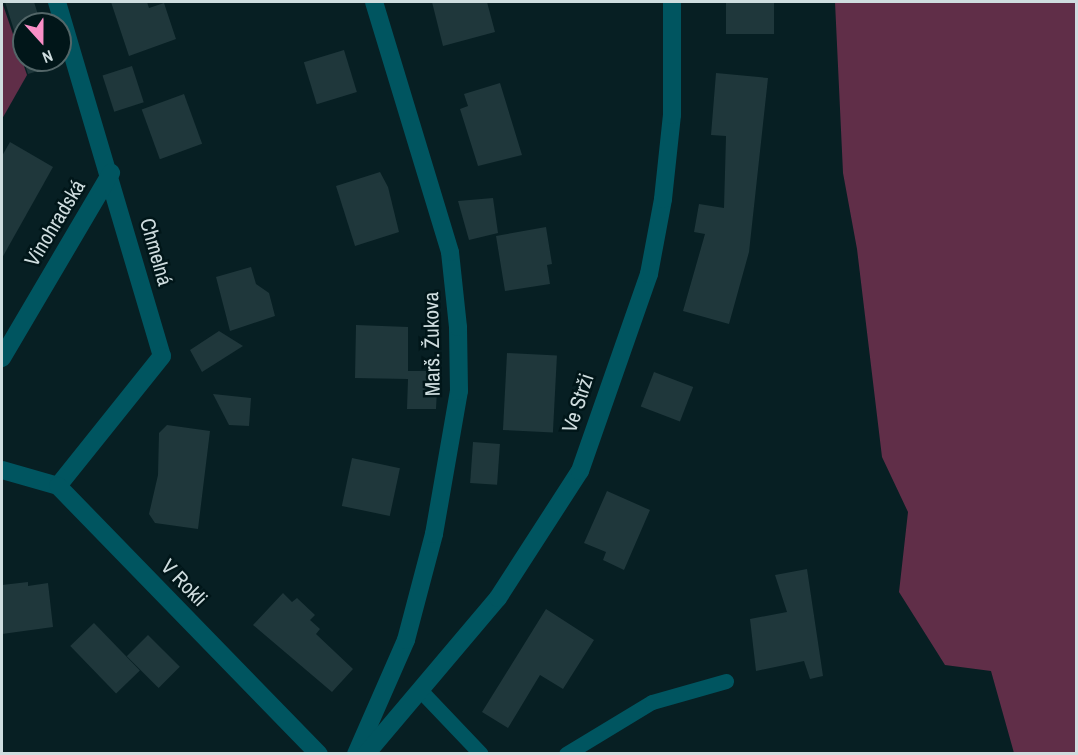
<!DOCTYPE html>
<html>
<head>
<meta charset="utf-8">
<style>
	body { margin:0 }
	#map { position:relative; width:1078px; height:755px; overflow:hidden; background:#071f23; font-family:"Archivo Narrow",sans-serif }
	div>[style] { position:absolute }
	.green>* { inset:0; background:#602e48 }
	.building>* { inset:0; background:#1f373b; transform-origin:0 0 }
	.lane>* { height:15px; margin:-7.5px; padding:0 7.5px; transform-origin:7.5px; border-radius:7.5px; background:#005560 }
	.street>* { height:18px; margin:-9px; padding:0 9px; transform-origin:9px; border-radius:9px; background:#005560 }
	span { translate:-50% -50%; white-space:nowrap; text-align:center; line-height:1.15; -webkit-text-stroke:5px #011619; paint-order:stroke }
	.street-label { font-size:21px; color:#cfdddf }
	.frame { position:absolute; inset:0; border:3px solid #cfdddf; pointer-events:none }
	.north { position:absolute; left:12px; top:12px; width:60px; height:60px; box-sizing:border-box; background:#011619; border:2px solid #536668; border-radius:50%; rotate:159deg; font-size:16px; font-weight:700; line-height:24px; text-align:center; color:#cfdddf }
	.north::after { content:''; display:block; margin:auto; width:21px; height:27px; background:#fa8fc7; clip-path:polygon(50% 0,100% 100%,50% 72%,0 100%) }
</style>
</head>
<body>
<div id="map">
	<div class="green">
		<div style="clip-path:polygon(2px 2px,27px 75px,2px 119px)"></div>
		<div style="clip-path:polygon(835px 2px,1076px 2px,1076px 753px,1014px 753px,991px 671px,945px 665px,899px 592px,908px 512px,882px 457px,857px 249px,843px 173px)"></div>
	</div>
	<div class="building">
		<div style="clip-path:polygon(5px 2px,34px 2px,41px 24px,24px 24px,24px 60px,53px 60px,55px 66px,28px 74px)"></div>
		<div style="clip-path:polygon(111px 2px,147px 2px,149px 8px,164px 3px,176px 39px,129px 56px)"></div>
		<div style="clip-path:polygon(432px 2px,487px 2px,495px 32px,443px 46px)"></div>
		<div style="left:726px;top:2px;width:48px;height:32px"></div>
		<div style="left:344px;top:50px;width:44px;height:42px;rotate:73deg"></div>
		<div style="left:132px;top:66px;width:38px;height:31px;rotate:72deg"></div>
		<div style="clip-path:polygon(716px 73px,768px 78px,749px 252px,729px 324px,683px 311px,705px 234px,694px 232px,699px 204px,724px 208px,726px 136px,711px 135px)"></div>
		<div style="clip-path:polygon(500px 83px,522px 155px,478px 166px,460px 109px,468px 106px,464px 94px)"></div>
		<div style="left:184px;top:94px;width:53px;height:45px;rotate:70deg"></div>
		<div style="clip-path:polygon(10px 142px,53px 167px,2px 258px,2px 156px)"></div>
		<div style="clip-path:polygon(380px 172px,388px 187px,399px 232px,355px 246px,336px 186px)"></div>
		<div style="clip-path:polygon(493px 198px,498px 233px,469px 240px,458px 201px)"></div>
		<div style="clip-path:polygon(546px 227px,552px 264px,547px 265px,550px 284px,505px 291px,496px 236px)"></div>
		<div style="clip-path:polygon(251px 267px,256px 284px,269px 293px,275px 316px,230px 331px,216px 277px)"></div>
		<div style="clip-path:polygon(356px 325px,408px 327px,408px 371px,438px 371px,436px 409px,407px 409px,408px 379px,355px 378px)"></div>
		<div style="clip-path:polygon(219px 331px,243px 346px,202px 372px,190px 350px)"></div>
		<div style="left:507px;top:353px;width:50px;height:77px;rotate:3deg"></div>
		<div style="left:654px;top:372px;width:42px;height:37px;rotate:21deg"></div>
		<div style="clip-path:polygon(213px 394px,251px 398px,249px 426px,229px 425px)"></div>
		<div style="clip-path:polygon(167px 425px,210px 431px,198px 529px,155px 523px,149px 514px,158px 475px,159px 433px)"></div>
		<div style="left:473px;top:442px;width:27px;height:41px;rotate:4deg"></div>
		<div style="left:352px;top:458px;width:49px;height:49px;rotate:12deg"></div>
		<div style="clip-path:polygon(607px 491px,650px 510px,624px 570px,603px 560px,606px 552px,584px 543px)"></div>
		<div style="clip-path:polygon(807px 569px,823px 676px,810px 679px,804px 661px,756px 671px,750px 619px,787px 612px,775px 575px)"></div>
		<div style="clip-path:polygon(28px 582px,28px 586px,48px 583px,53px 627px,2px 634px,2px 585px)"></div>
		<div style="clip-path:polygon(283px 593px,292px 602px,297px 598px,315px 615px,310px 620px,320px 629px,316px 634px,353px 669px,332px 692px,253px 625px)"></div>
		<div style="clip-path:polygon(546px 609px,594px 640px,563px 689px,540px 675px,508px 728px,482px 712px)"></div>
		<div style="left:94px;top:623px;width:66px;height:33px;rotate:46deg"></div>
		<div style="left:148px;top:635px;width:45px;height:30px;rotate:45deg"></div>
	</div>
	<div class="lane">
		<div style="left:420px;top:690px;width:88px;rotate:46.4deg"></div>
		<div style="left:566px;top:754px;width:100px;rotate:-31.2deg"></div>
		<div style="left:652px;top:702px;width:77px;rotate:-15.8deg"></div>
	</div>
	<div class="street">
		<div style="left:57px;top:2px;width:369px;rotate:73.5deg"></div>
		<div style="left:162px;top:356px;width:166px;rotate:128.7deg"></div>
		<div style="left:2px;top:358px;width:215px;rotate:-59.5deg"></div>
		<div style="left:2px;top:470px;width:58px;rotate:15.9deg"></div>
		<div style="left:58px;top:486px;width:374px;rotate:45.8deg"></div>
		<div style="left:356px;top:754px;width:124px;rotate:-66.3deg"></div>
		<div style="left:406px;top:640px;width:110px;rotate:-75.2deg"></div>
		<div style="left:434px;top:534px;width:145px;rotate:-80.1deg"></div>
		<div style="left:459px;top:391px;width:64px;rotate:-90.9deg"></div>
		<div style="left:458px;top:327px;width:75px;rotate:-96.1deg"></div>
		<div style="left:450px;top:252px;width:261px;rotate:-106.9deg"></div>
		<div style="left:366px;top:754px;width:204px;rotate:-49.8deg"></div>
		<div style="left:498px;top:598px;width:151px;rotate:-57.2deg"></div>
		<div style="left:580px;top:471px;width:209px;rotate:-70.7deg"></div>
		<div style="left:649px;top:274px;width:76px;rotate:-79.4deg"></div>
		<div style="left:663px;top:199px;width:84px;rotate:-83.9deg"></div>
		<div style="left:672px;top:115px;width:113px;rotate:-90deg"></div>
	</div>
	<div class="street-label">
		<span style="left:55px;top:223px;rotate:-59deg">Vinohradská</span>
		<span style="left:156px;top:252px;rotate:74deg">Chmelná</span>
		<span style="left:432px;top:344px;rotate:-91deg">Marš. Žukova</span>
		<span style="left:578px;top:403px;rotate:-72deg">Ve Strži</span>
		<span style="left:184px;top:583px;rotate:46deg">V Rokli</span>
	</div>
	<div class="frame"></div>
	<div class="north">N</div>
</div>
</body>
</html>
